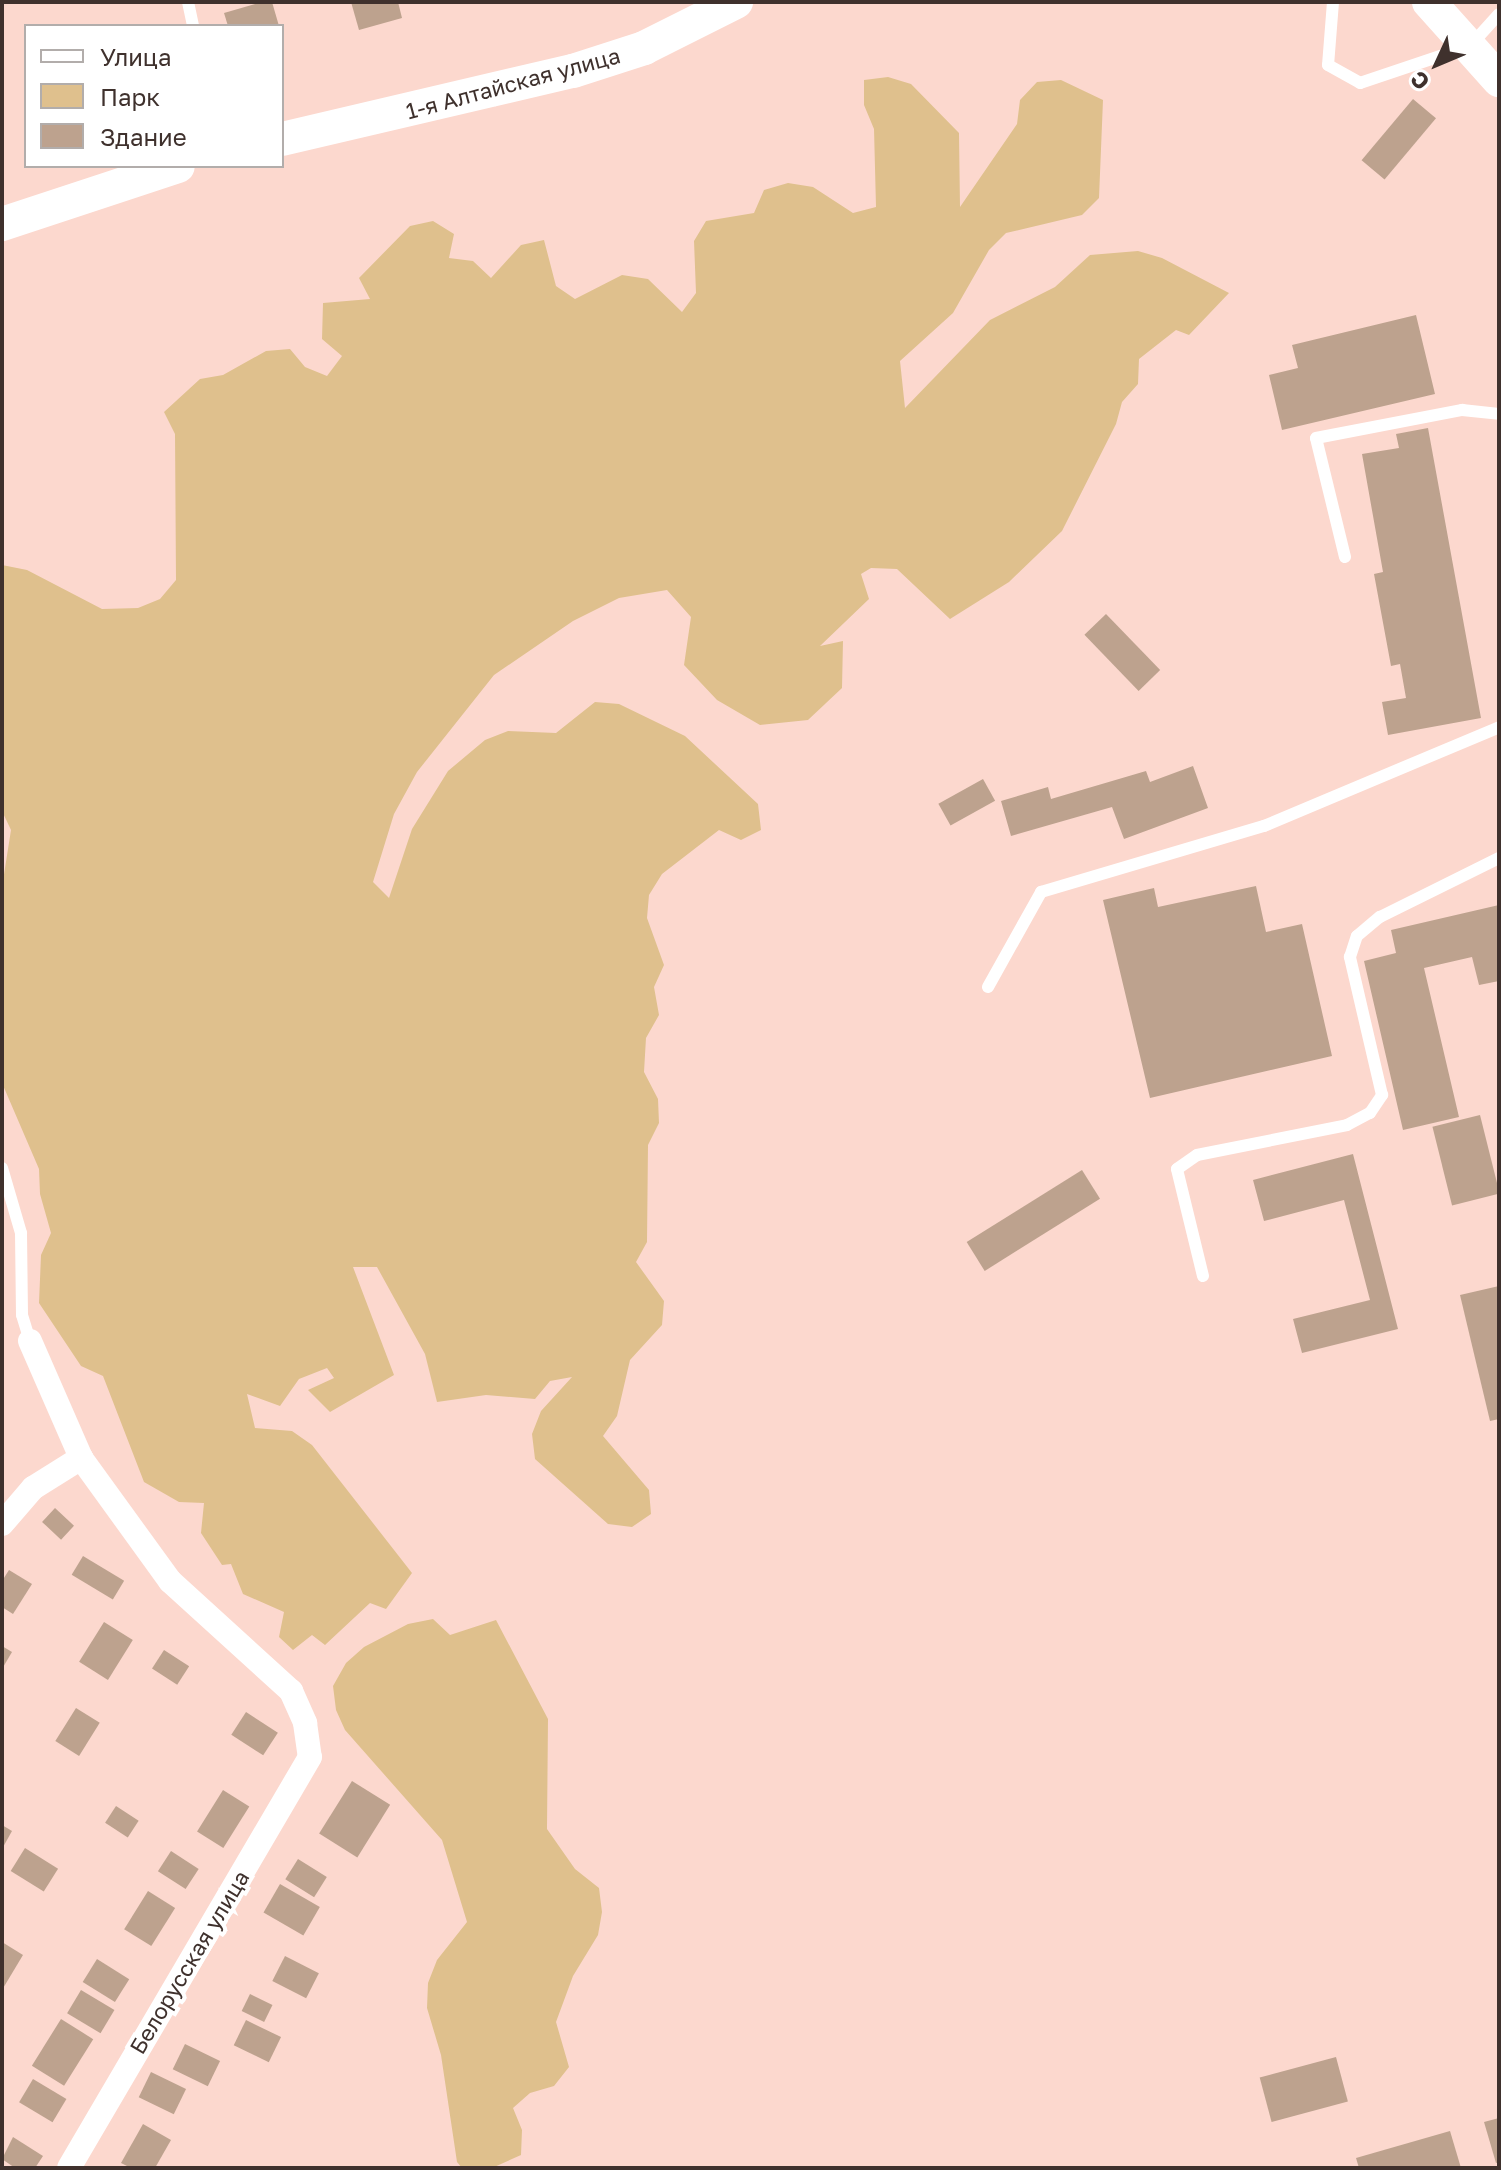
<!DOCTYPE html>
<html>
<head>
<meta charset="utf-8">
<style>
	body { margin:0 }
	#map { position:relative; width:1501px; height:2170px; overflow:hidden; background:#fcd8ce; font-family:"Golos Text",sans-serif }
	div>[style] { position:absolute }
	.green>* { inset:0; background:#dfc08d }
	.building>* { inset:0; background:#bda28e; transform-origin:0 0 }
	.lane>* { height:12px; margin:-6px; padding:0 6px; transform-origin:6px; border-radius:6px; background:#fff }
	.street>* { height:24px; margin:-12px; padding:0 12px; transform-origin:12px; border-radius:12px; background:#fff }
	.secondary>* { height:34px; margin:-17px; padding:0 17px; transform-origin:17px; border-radius:17px; background:#fff }
	span { translate:-50% -50%; white-space:nowrap; text-align:center; line-height:1.15; -webkit-text-stroke:8px #fff; paint-order:stroke }
	.street-label { font-size:22px; color:#3f312d }
	.frame { position:absolute; inset:0; border:4px solid #3f312d; pointer-events:none }
	.legend { position:absolute; left:24px; top:24px; width:260px; height:144px; box-sizing:border-box; background:#fff; border:2px solid #b2adab; margin:0; padding:10px 14px; list-style:none; font-size:24px; color:#3f312d }
	.legend li { display:flex; align-items:center; gap:16px; height:40px }
	.legend b { width:40px; border:2px solid #b2adab }
	.north { position:absolute; left:1397px; top:24px; width:80px; height:80px; -webkit-text-stroke:6px #fff; paint-order:stroke; rotate:226deg; font-size:22px; font-weight:700; line-height:32px; text-align:center; color:#3f312d }
	.north::after { content:''; display:block; margin:auto; width:28px; height:36px; background:#3f312d; clip-path:polygon(50% 0,100% 100%,50% 72%,0 100%) }
</style>
</head>
<body>
<div id="map">
	<div class="green">
		<div style="clip-path:polygon(888px 77px,911px 84px,959px 133px,960px 207px,1017px 124px,1020px 100px,1037px 82px,1061px 80px,1103px 100px,1099px 198px,1082px 215px,1006px 233px,989px 250px,953px 313px,900px 361px,905px 408px,990px 320px,1055px 287px,1090px 255px,1138px 251px,1162px 258px,1229px 293px,1189px 335px,1176px 330px,1139px 359px,1138px 384px,1122px 402px,1116px 424px,1062px 531px,1009px 582px,950px 619px,897px 569px,871px 568px,861px 574px,869px 599px,820px 646px,843px 641px,842px 688px,808px 720px,760px 725px,717px 700px,684px 665px,691px 617px,667px 590px,619px 598px,573px 621px,494px 675px,417px 772px,394px 814px,373px 882px,389px 898px,412px 829px,448px 771px,485px 740px,508px 731px,556px 733px,595px 702px,619px 704px,685px 736px,758px 804px,761px 830px,741px 840px,719px 830px,662px 874px,649px 895px,647px 918px,664px 965px,654px 987px,659px 1015px,646px 1038px,644px 1072px,658px 1099px,659px 1123px,648px 1145px,647px 1242px,636px 1262px,664px 1301px,662px 1325px,630px 1360px,617px 1416px,603px 1436px,649px 1490px,651px 1514px,632px 1527px,608px 1524px,535px 1459px,532px 1434px,541px 1411px,572px 1377px,550px 1381px,535px 1399px,486px 1395px,437px 1402px,425px 1354px,377px 1267px,353px 1267px,394px 1375px,330px 1412px,308px 1390px,334px 1378px,327px 1368px,299px 1379px,280px 1406px,247px 1394px,255px 1428px,292px 1431px,312px 1445px,412px 1573px,386px 1609px,370px 1603px,325px 1645px,312px 1635px,293px 1650px,279px 1637px,284px 1612px,243px 1594px,231px 1564px,222px 1565px,201px 1533px,204px 1503px,179px 1502px,144px 1482px,103px 1376px,81px 1366px,39px 1303px,41px 1255px,51px 1233px,40px 1194px,39px 1169px,2px 1083px,2px 887px,11px 830px,2px 811px,2px 565px,27px 570px,102px 609px,138px 608px,160px 599px,176px 580px,175px 434px,164px 412px,200px 379px,223px 375px,266px 351px,290px 349px,305px 367px,327px 376px,342px 356px,322px 339px,323px 303px,370px 299px,359px 278px,410px 226px,433px 221px,454px 234px,449px 258px,473px 261px,491px 278px,521px 245px,544px 240px,556px 286px,575px 299px,622px 275px,648px 279px,682px 312px,696px 293px,694px 241px,706px 221px,754px 213px,764px 190px,788px 183px,813px 187px,853px 213px,876px 207px,874px 129px,864px 105px,864px 80px)"></div>
		<div style="clip-path:polygon(433px 1619px,450px 1635px,496px 1620px,548px 1719px,547px 1829px,575px 1869px,599px 1888px,602px 1912px,598px 1935px,573px 1976px,556px 2022px,569px 2067px,554px 2086px,530px 2093px,513px 2108px,522px 2130px,521px 2155px,492px 2168px,462px 2168px,457px 2162px,441px 2055px,427px 2008px,428px 1983px,437px 1960px,467px 1922px,442px 1840px,345px 1730px,336px 1710px,333px 1686px,346px 1663px,364px 1647px,408px 1624px)"></div>
	</div>
	<div class="building">
		<div style="clip-path:polygon(262px 2px,272px 2px,279px 26px,228px 26px,224px 13px)"></div>
		<div style="clip-path:polygon(351px 2px,398px 2px,402px 18px,359px 30px)"></div>
		<div style="left:1413px;top:99px;width:30px;height:80px;rotate:40deg"></div>
		<div style="clip-path:polygon(1416px 315px,1435px 394px,1282px 430px,1269px 375px,1298px 368px,1292px 345px)"></div>
		<div style="clip-path:polygon(1428px 428px,1481px 718px,1388px 735px,1382px 702px,1406px 698px,1400px 664px,1391px 666px,1374px 574px,1383px 572px,1362px 454px,1399px 448px,1396px 434px)"></div>
		<div style="left:1106px;top:614px;width:78px;height:30px;rotate:46deg"></div>
		<div style="clip-path:polygon(1193px 766px,1208px 808px,1124px 839px,1112px 807px,1011px 836px,1001px 801px,1048px 787px,1051px 799px,1146px 771px,1150px 782px)"></div>
		<div style="left:983px;top:779px;width:25px;height:51px;rotate:61deg"></div>
		<div style="clip-path:polygon(1256px 886px,1266px 932px,1302px 924px,1332px 1056px,1150px 1098px,1103px 900px,1154px 888px,1158px 907px)"></div>
		<div style="clip-path:polygon(1499px 905px,1499px 981px,1479px 985px,1472px 957px,1424px 968px,1459px 1117px,1403px 1130px,1364px 961px,1396px 953px,1391px 930px)"></div>
		<div style="left:1480px;top:1115px;width:81px;height:49px;rotate:76deg"></div>
		<div style="clip-path:polygon(1353px 1154px,1398px 1329px,1302px 1353px,1293px 1319px,1370px 1300px,1344px 1200px,1264px 1221px,1253px 1180px)"></div>
		<div style="left:1082px;top:1170px;width:34px;height:136px;rotate:58deg"></div>
		<div style="clip-path:polygon(1499px 1286px,1499px 1419px,1490px 1421px,1460px 1295px)"></div>
		<div style="left:55px;top:1508px;width:26px;height:19px;rotate:43deg"></div>
		<div style="left:83px;top:1556px;width:48px;height:22px;rotate:31deg"></div>
		<div style="clip-path:polygon(9px 1570px,32px 1584px,13px 1614px,2px 1607px,2px 1581px)"></div>
		<div style="left:104px;top:1622px;width:34px;height:47px;rotate:32deg"></div>
		<div style="clip-path:polygon(2px 1646px,12px 1652px,2px 1669px)"></div>
		<div style="left:164px;top:1650px;width:30px;height:22px;rotate:33deg"></div>
		<div style="left:76px;top:1708px;width:28px;height:39px;rotate:32deg"></div>
		<div style="left:246px;top:1712px;width:38px;height:27px;rotate:33deg"></div>
		<div style="left:352px;top:1781px;width:45px;height:62px;rotate:32deg"></div>
		<div style="left:223px;top:1790px;width:31px;height:49px;rotate:32deg"></div>
		<div style="left:116px;top:1806px;width:27px;height:20px;rotate:33deg"></div>
		<div style="clip-path:polygon(2px 1825px,12px 1831px,2px 1849px)"></div>
		<div style="left:25px;top:1848px;width:39px;height:27px;rotate:32deg"></div>
		<div style="left:171px;top:1851px;width:33px;height:24px;rotate:33deg"></div>
		<div style="left:298px;top:1859px;width:34px;height:24px;rotate:32deg"></div>
		<div style="left:280px;top:1884px;width:46px;height:33px;rotate:30deg"></div>
		<div style="left:148px;top:1891px;width:32px;height:45px;rotate:32deg"></div>
		<div style="clip-path:polygon(2px 1942px,23px 1955px,2px 1990px)"></div>
		<div style="left:285px;top:1956px;width:38px;height:28px;rotate:27deg"></div>
		<div style="left:97px;top:1959px;width:38px;height:27px;rotate:32deg"></div>
		<div style="left:81px;top:1990px;width:39px;height:27px;rotate:31deg"></div>
		<div style="left:250px;top:1994px;width:25px;height:19px;rotate:26deg"></div>
		<div style="left:61px;top:2019px;width:38px;height:55px;rotate:32deg"></div>
		<div style="left:246px;top:2020px;width:39px;height:28px;rotate:26deg"></div>
		<div style="left:185px;top:2044px;width:39px;height:28px;rotate:26deg"></div>
		<div style="left:1336px;top:2057px;width:46px;height:79px;rotate:75deg"></div>
		<div style="left:151px;top:2072px;width:39px;height:28px;rotate:26deg"></div>
		<div style="left:33px;top:2079px;width:39px;height:27px;rotate:31deg"></div>
		<div style="clip-path:polygon(1499px 2118px,1499px 2162px,1496px 2163px,1484px 2122px)"></div>
		<div style="clip-path:polygon(143px 2124px,171px 2140px,155px 2168px,131px 2168px,121px 2163px)"></div>
		<div style="clip-path:polygon(1450px 2131px,1461px 2168px,1359px 2168px,1356px 2158px)"></div>
		<div style="clip-path:polygon(13px 2137px,43px 2156px,35px 2168px,15px 2168px,2px 2159px)"></div>
	</div>
	<div class="lane">
		<div style="left:188px;top:2px;width:25px;rotate:78deg"></div>
		<div style="left:1333px;top:2px;width:63px;rotate:94.5deg"></div>
		<div style="left:1328px;top:65px;width:37px;rotate:29deg"></div>
		<div style="left:1360px;top:83px;width:116px;rotate:-18.6deg"></div>
		<div style="left:1470px;top:46px;width:43px;rotate:-47.8deg"></div>
		<div style="left:1345px;top:557px;width:122px;rotate:-103.7deg"></div>
		<div style="left:1316px;top:438px;width:149px;rotate:-10.9deg"></div>
		<div style="left:1462px;top:410px;width:37px;rotate:6deg"></div>
		<div style="left:988px;top:987px;width:109px;rotate:-60.8deg"></div>
		<div style="left:1041px;top:892px;width:233px;rotate:-16.5deg"></div>
		<div style="left:1264px;top:826px;width:255px;rotate:-22.8deg"></div>
		<div style="left:2px;top:1168px;width:68px;rotate:73.7deg"></div>
		<div style="left:21px;top:1233px;width:82px;rotate:89.3deg"></div>
		<div style="left:22px;top:1315px;width:27px;rotate:73deg"></div>
		<div style="left:1203px;top:1276px;width:110px;rotate:-103.7deg"></div>
		<div style="left:1177px;top:1169px;width:24px;rotate:-35deg"></div>
		<div style="left:1197px;top:1155px;width:153px;rotate:-11.3deg"></div>
		<div style="left:1347px;top:1125px;width:26px;rotate:-28deg"></div>
		<div style="left:1370px;top:1113px;width:22px;rotate:-56deg"></div>
		<div style="left:1382px;top:1095px;width:142px;rotate:-103.1deg"></div>
		<div style="left:1350px;top:957px;width:22px;rotate:-72deg"></div>
		<div style="left:1357px;top:936px;width:30px;rotate:-40deg"></div>
		<div style="left:1380px;top:917px;width:133px;rotate:-26.4deg"></div>
	</div>
	<div class="street">
		<div style="left:30px;top:1341px;width:128px;rotate:66.4deg"></div>
		<div style="left:81px;top:1458px;width:152px;rotate:54.1deg"></div>
		<div style="left:170px;top:1581px;width:164px;rotate:42.3deg"></div>
		<div style="left:291px;top:1691px;width:35px;rotate:66deg"></div>
		<div style="left:305px;top:1723px;width:34px;rotate:82deg"></div>
		<div style="left:310px;top:1757px;width:476px;rotate:120.4deg"></div>
		<div style="left:2px;top:1524px;width:48px;rotate:-49.3deg"></div>
		<div style="left:33px;top:1488px;width:57px;rotate:-32deg"></div>
	</div>
	<div class="secondary">
		<div style="left:1429px;top:2px;width:105px;rotate:48.1deg"></div>
		<div style="left:282px;top:139px;width:299px;rotate:-13.2deg"></div>
		<div style="left:573px;top:71px;width:75px;rotate:-17.9deg"></div>
		<div style="left:644px;top:48px;width:103px;rotate:-26.6deg"></div>
		<div style="left:2px;top:224px;width:185px;rotate:-18.2deg"></div>
	</div>
	<div class="street-label">
		<span style="left:513px;top:83px;rotate:-15deg">1-я Алтайская улица</span>
		<span style="left:189px;top:1962px;rotate:-59deg">Белорусская улица</span>
	</div>
	<div class="frame"></div>
	<ul class="legend">
	<li><b style="height:10px;background:#fff"></b>Улица</li>
	<li><b style="height:22px;background:#dfc08d"></b>Парк</li>
	<li><b style="height:22px;background:#bda28e"></b>Здание</li>
	</ul>
	<div class="north">С</div>
</div>
</body>
</html>
